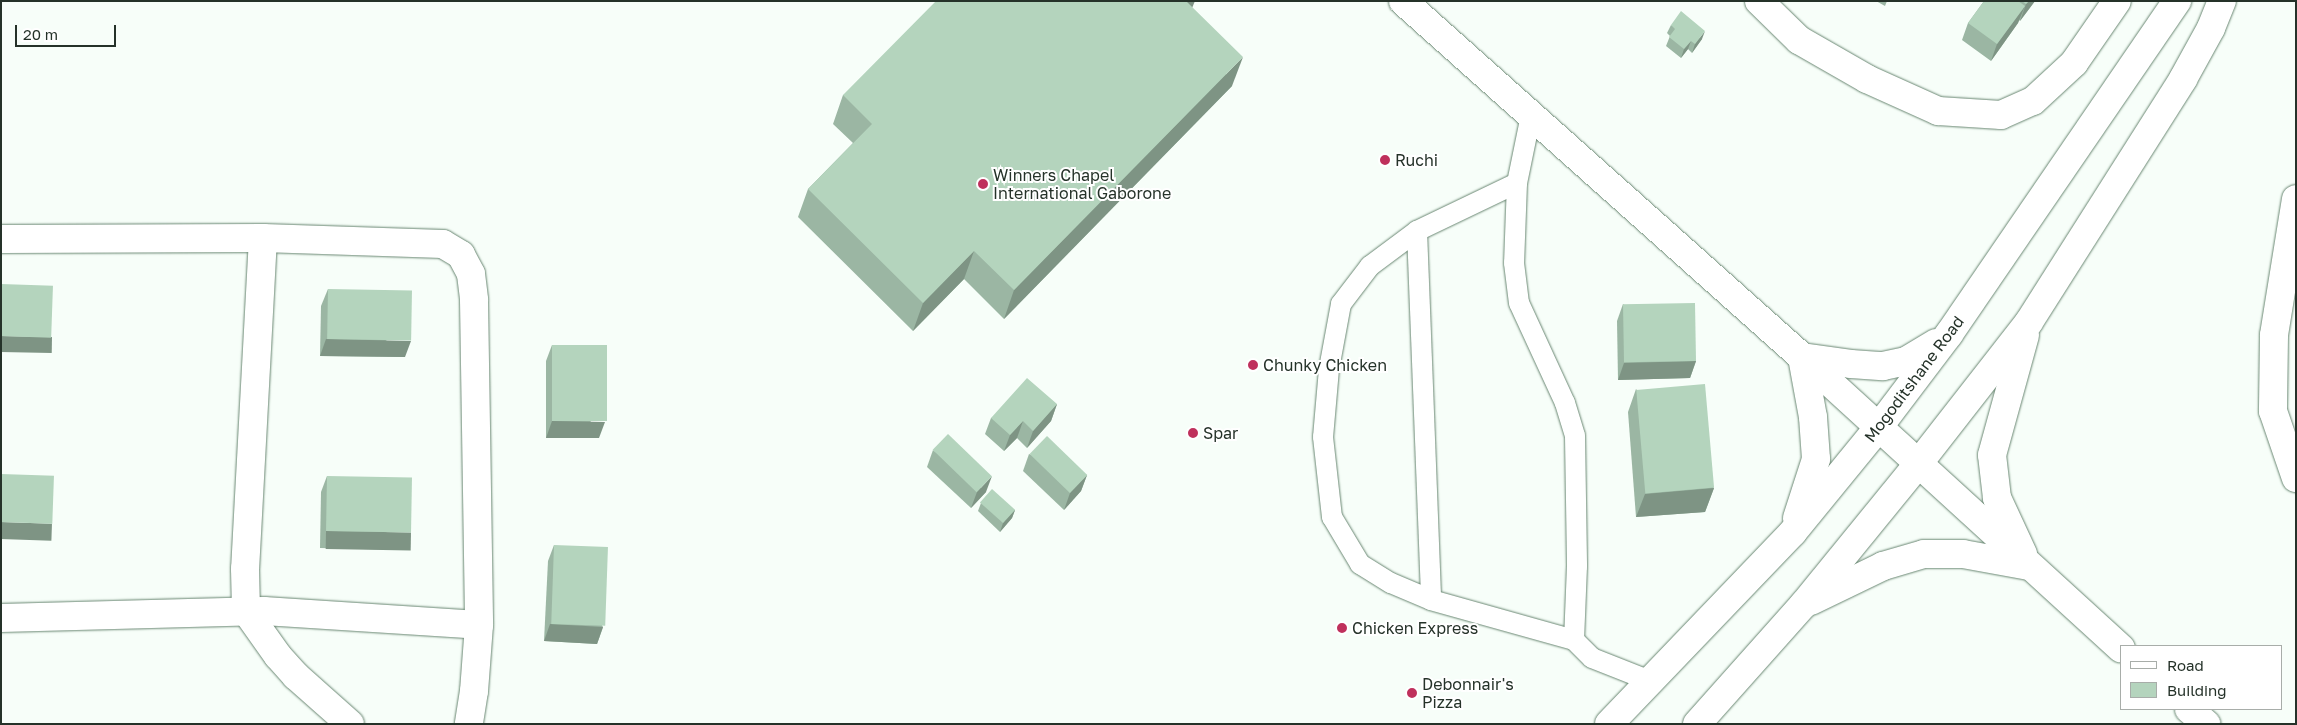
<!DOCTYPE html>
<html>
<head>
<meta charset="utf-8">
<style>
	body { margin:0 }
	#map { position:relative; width:2297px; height:725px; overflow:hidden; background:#f7fef9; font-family:"Golos Text",sans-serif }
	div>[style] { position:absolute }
	.roads { filter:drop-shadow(0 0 1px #698772) drop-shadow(0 0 1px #698772) }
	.service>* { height:20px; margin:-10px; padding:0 10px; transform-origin:10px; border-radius:10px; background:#fff }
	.minor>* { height:28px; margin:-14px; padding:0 14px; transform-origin:14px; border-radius:14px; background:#fff }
	.secondary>* { height:28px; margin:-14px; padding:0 14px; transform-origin:14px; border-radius:14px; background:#fff }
	.wall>* { inset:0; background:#9bb6a3 }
	.shaded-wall>* { inset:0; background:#7e9484; transform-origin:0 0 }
	.building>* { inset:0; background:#b4d4bd; transform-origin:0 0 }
	.dots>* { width:14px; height:14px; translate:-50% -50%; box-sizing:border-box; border:2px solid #fff; border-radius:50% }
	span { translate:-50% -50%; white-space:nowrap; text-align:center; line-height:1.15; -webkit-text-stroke:4px #fff; paint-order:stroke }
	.poi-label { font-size:16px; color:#253229 }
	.left { translate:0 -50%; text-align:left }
	.street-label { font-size:16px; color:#253229 }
	.frame { position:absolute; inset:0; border:2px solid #253229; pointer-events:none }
	.legend { position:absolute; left:2120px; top:645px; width:162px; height:65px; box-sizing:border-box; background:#fff; border:1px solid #a8ada9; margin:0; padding:6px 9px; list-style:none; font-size:15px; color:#253229 }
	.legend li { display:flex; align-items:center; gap:10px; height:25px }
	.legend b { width:25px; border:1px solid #a8ada9 }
	.scale { position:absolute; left:15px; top:25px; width:101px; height:22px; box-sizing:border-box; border:2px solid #253229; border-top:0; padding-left:6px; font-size:15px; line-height:18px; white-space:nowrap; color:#253229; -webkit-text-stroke:4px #fff; paint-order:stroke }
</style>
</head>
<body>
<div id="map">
	<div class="roads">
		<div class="service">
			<div style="left:1531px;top:115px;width:69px;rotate:101.6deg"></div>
			<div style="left:1517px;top:183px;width:80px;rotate:92.1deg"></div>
			<div style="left:1514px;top:263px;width:40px;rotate:82.9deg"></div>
			<div style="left:1519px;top:303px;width:110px;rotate:65.3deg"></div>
			<div style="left:1565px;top:403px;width:34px;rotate:73deg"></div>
			<div style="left:1575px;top:436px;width:130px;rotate:89.1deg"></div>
			<div style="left:1577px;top:566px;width:74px;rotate:92.3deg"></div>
			<div style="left:1574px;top:640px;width:25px;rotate:45deg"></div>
			<div style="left:1592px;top:658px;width:62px;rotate:21.6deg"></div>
			<div style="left:1517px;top:183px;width:111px;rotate:154.4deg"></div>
			<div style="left:1417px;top:231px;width:59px;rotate:143.3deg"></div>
			<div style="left:1370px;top:266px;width:48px;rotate:127.3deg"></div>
			<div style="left:1341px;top:304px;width:66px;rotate:100.5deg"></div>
			<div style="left:1329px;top:369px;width:68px;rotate:95deg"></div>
			<div style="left:1323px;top:437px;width:81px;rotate:83.6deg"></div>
			<div style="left:1332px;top:517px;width:55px;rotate:59.2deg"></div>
			<div style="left:1360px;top:564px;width:36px;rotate:32deg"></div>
			<div style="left:1391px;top:583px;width:43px;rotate:23deg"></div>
			<div style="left:1431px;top:600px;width:148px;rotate:15.6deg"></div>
			<div style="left:1417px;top:231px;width:369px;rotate:87.8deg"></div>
		</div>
		<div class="minor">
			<div style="left:1759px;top:1px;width:56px;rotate:44.3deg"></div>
			<div style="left:1799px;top:40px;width:78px;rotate:29.8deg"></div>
			<div style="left:1867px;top:79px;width:78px;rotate:24.3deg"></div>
			<div style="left:1938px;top:111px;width:63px;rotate:3.6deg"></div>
			<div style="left:2001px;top:115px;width:35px;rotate:-24deg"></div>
			<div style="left:2033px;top:101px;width:56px;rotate:-42.8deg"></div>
			<div style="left:2074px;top:63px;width:75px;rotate:-55.3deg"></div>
			<div style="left:2296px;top:199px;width:138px;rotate:99.2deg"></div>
			<div style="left:2274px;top:335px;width:76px;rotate:90.8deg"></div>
			<div style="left:2273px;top:411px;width:71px;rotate:71.1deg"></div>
			<div style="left:263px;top:238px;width:331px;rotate:93.1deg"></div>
			<div style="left:245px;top:569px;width:42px;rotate:88.6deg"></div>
			<div style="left:246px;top:611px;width:55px;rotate:54.6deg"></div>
			<div style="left:278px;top:656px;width:27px;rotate:48deg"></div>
			<div style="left:296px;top:676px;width:72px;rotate:41.6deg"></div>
			<div style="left:1px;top:239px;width:262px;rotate:-0.2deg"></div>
			<div style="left:263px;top:238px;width:180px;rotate:1.9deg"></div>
			<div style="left:443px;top:244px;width:21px;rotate:31deg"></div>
			<div style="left:461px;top:255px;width:21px;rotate:62deg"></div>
			<div style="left:471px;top:274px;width:26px;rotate:83deg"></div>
			<div style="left:474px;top:300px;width:325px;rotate:89.1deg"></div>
			<div style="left:479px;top:625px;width:66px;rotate:94.3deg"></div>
			<div style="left:474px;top:691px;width:33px;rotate:99deg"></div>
			<div style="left:1px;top:618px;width:263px;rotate:-1.5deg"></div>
			<div style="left:264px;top:611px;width:215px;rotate:3.7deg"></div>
		</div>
		<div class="secondary">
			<div style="left:1403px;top:1px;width:535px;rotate:41.74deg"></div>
			<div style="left:1802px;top:357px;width:432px;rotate:42.4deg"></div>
			<div style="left:1797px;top:518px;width:62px;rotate:-72.1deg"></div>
			<div style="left:1816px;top:459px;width:42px;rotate:-94.1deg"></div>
			<div style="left:1813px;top:417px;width:61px;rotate:-100.4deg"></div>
			<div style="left:1802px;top:357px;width:49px;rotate:8.1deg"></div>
			<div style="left:1851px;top:364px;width:32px;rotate:4deg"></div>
			<div style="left:1883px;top:366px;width:24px;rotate:-12deg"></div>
			<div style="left:1906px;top:361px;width:35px;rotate:-31deg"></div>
			<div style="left:2023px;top:554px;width:62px;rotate:-114.9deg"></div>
			<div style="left:1997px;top:498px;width:43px;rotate:-96.6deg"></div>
			<div style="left:1992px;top:455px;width:124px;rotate:-74.6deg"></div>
			<div style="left:1811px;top:601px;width:80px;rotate:-25.9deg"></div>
			<div style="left:1883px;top:566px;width:43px;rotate:-16.3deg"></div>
			<div style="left:1924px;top:554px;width:39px"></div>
			<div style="left:1963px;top:554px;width:67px;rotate:10.3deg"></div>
			<div style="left:2189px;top:709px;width:23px;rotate:41deg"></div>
			<div style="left:1609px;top:724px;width:266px;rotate:-46.2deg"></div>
			<div style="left:1793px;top:532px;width:134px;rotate:-50.7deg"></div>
			<div style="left:1878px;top:428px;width:118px;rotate:-52.9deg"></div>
			<div style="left:1949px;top:334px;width:404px;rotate:-55.6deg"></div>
			<div style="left:1697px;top:724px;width:161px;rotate:-48.3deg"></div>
			<div style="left:1804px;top:604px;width:181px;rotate:-50.8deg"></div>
			<div style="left:1918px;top:464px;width:180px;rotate:-52deg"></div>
			<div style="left:2029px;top:322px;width:288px;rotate:-57.6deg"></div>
			<div style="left:2183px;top:79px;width:58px;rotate:-61.2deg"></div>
			<div style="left:2211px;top:28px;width:29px;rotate:-68deg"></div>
		</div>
	</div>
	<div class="wall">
		<div style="clip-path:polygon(1876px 1px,1887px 1px,1885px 6px)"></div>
		<div style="clip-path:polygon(1984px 1px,2035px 1px,2020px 21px,2019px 20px,2018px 23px,1991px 61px,1962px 40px,1968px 23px)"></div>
		<div style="clip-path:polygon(1192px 8px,1232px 86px,1004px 319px,964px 279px,913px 331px,798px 217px,808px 189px,853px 143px,833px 124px,843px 95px)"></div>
		<div style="clip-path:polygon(1671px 25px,1702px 39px,1692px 53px,1688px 49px,1681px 58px,1666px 46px,1670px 36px,1667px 33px)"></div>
		<div style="clip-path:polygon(328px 289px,405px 357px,320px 356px,321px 306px)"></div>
		<div style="clip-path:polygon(1623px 304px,1696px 361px,1690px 378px,1618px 380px,1617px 321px)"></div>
		<div style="clip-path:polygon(552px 345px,599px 438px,546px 438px,546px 361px)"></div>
		<div style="clip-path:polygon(1636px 389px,1714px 488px,1705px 512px,1636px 517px,1628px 412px)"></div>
		<div style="clip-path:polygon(1057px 404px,1051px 421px,1027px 448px,1017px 438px,1004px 451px,985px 434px,991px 418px)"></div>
		<div style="clip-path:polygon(933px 450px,986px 492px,971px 508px,927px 467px)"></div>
		<div style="clip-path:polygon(1029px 454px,1087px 475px,1081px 491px,1064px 510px,1023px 471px)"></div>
		<div style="clip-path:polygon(327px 476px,405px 550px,320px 548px,321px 492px)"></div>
		<div style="clip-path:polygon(981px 503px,1015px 510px,1012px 518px,1000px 532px,978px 511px)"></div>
		<div style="clip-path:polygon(554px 545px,603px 627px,597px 644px,544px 641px,548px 561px)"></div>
	</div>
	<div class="shaded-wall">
		<div style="clip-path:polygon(1183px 1px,1195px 1px,1192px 8px)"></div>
		<div style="clip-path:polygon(2029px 1px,2035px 1px,2020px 21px,2026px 4px)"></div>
		<div style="clip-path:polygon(2025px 6px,2018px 23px,1991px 61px,1997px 44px)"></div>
		<div style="clip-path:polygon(1705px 31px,1702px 39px,1692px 53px,1695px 44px)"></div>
		<div style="clip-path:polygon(1691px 41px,1688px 49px,1681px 58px,1684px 49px)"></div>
		<div style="clip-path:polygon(1243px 57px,1232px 86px,1004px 319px,1014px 290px)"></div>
		<div style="clip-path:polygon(974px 251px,964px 279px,913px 331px,923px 303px)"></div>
		<div style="left:1px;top:336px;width:51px;height:16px;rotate:1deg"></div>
		<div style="clip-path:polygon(326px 339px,411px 341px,405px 357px,320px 356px)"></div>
		<div style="clip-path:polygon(1696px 361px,1690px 378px,1618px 380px,1624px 363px)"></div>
		<div style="clip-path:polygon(1057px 404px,1051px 421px,1027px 448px,1033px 431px)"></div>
		<div style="clip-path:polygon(552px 421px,605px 422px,599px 438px,546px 438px)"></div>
		<div style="clip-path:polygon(1023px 421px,1017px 438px,1004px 451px,1010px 435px)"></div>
		<div style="clip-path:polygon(1087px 475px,1081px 491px,1064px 510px,1070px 493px)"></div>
		<div style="clip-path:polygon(992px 476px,986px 492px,971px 508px,977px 492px)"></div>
		<div style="clip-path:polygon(1714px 488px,1705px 512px,1636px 517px,1645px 494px)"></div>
		<div style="clip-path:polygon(1015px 510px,1012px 518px,1000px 532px,1003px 523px)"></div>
		<div style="left:1px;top:522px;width:51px;height:17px;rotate:2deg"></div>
		<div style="left:326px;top:531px;width:85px;height:18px;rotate:1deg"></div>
		<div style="clip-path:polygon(550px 624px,603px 627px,597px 644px,544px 641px)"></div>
	</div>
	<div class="building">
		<div style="clip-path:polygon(936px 1px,1186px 1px,1243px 57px,1014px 290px,974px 251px,923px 303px,808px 189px,872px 124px,843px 95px)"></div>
		<div style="clip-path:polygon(1984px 1px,2018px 1px,2025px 6px,1997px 44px,1968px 23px)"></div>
		<div style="clip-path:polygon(2022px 1px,2029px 1px,2026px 4px)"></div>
		<div style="clip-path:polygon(1681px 11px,1705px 31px,1695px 44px,1691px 41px,1684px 49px,1669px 37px,1675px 29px,1671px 25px)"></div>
		<div style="left:1px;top:284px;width:52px;height:52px;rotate:2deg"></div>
		<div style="left:328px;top:289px;width:84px;height:50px;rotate:1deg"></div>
		<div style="left:1695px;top:303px;width:58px;height:72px;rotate:89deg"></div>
		<div style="left:552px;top:345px;width:55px;height:76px"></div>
		<div style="clip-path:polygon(1027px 378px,1057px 404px,1033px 431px,1023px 421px,1010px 435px,991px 418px)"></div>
		<div style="left:1705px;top:384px;width:104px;height:69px;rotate:85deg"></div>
		<div style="left:948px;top:434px;width:61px;height:22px;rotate:44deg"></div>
		<div style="left:1047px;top:436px;width:56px;height:25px;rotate:44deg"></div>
		<div style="left:1px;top:474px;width:53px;height:48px;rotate:2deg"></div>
		<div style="left:327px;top:476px;width:85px;height:55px;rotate:1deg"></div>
		<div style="left:992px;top:489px;width:31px;height:18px;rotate:42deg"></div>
		<div style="left:554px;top:545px;width:54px;height:79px;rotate:2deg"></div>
	</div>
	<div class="dots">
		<div style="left:1385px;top:160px;background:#bf305c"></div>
		<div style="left:983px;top:184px;background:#bf305c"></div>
		<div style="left:1253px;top:365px;background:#bf305c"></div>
		<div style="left:1193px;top:433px;background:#bf305c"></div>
		<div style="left:1342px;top:628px;background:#bf305c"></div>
		<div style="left:1412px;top:693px;background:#bf305c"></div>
	</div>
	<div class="poi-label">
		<span class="left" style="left:1395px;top:160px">Ruchi</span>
		<span class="left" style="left:993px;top:184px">Winners Chapel<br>International Gaborone</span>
		<span class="left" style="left:1263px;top:365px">Chunky Chicken</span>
		<span class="left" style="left:1203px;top:433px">Spar</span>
		<span class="left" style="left:1352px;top:628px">Chicken Express</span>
		<span class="left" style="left:1422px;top:693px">Debonnair's<br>Pizza</span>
	</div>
	<div class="street-label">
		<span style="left:1914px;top:379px;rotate:-53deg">Mogoditshane Road</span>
	</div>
	<div class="frame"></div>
	<ul class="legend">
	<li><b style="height:6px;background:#fff"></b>Road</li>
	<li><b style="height:14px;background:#b4d4bd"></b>Building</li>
	</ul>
	<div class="scale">20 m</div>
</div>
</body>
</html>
